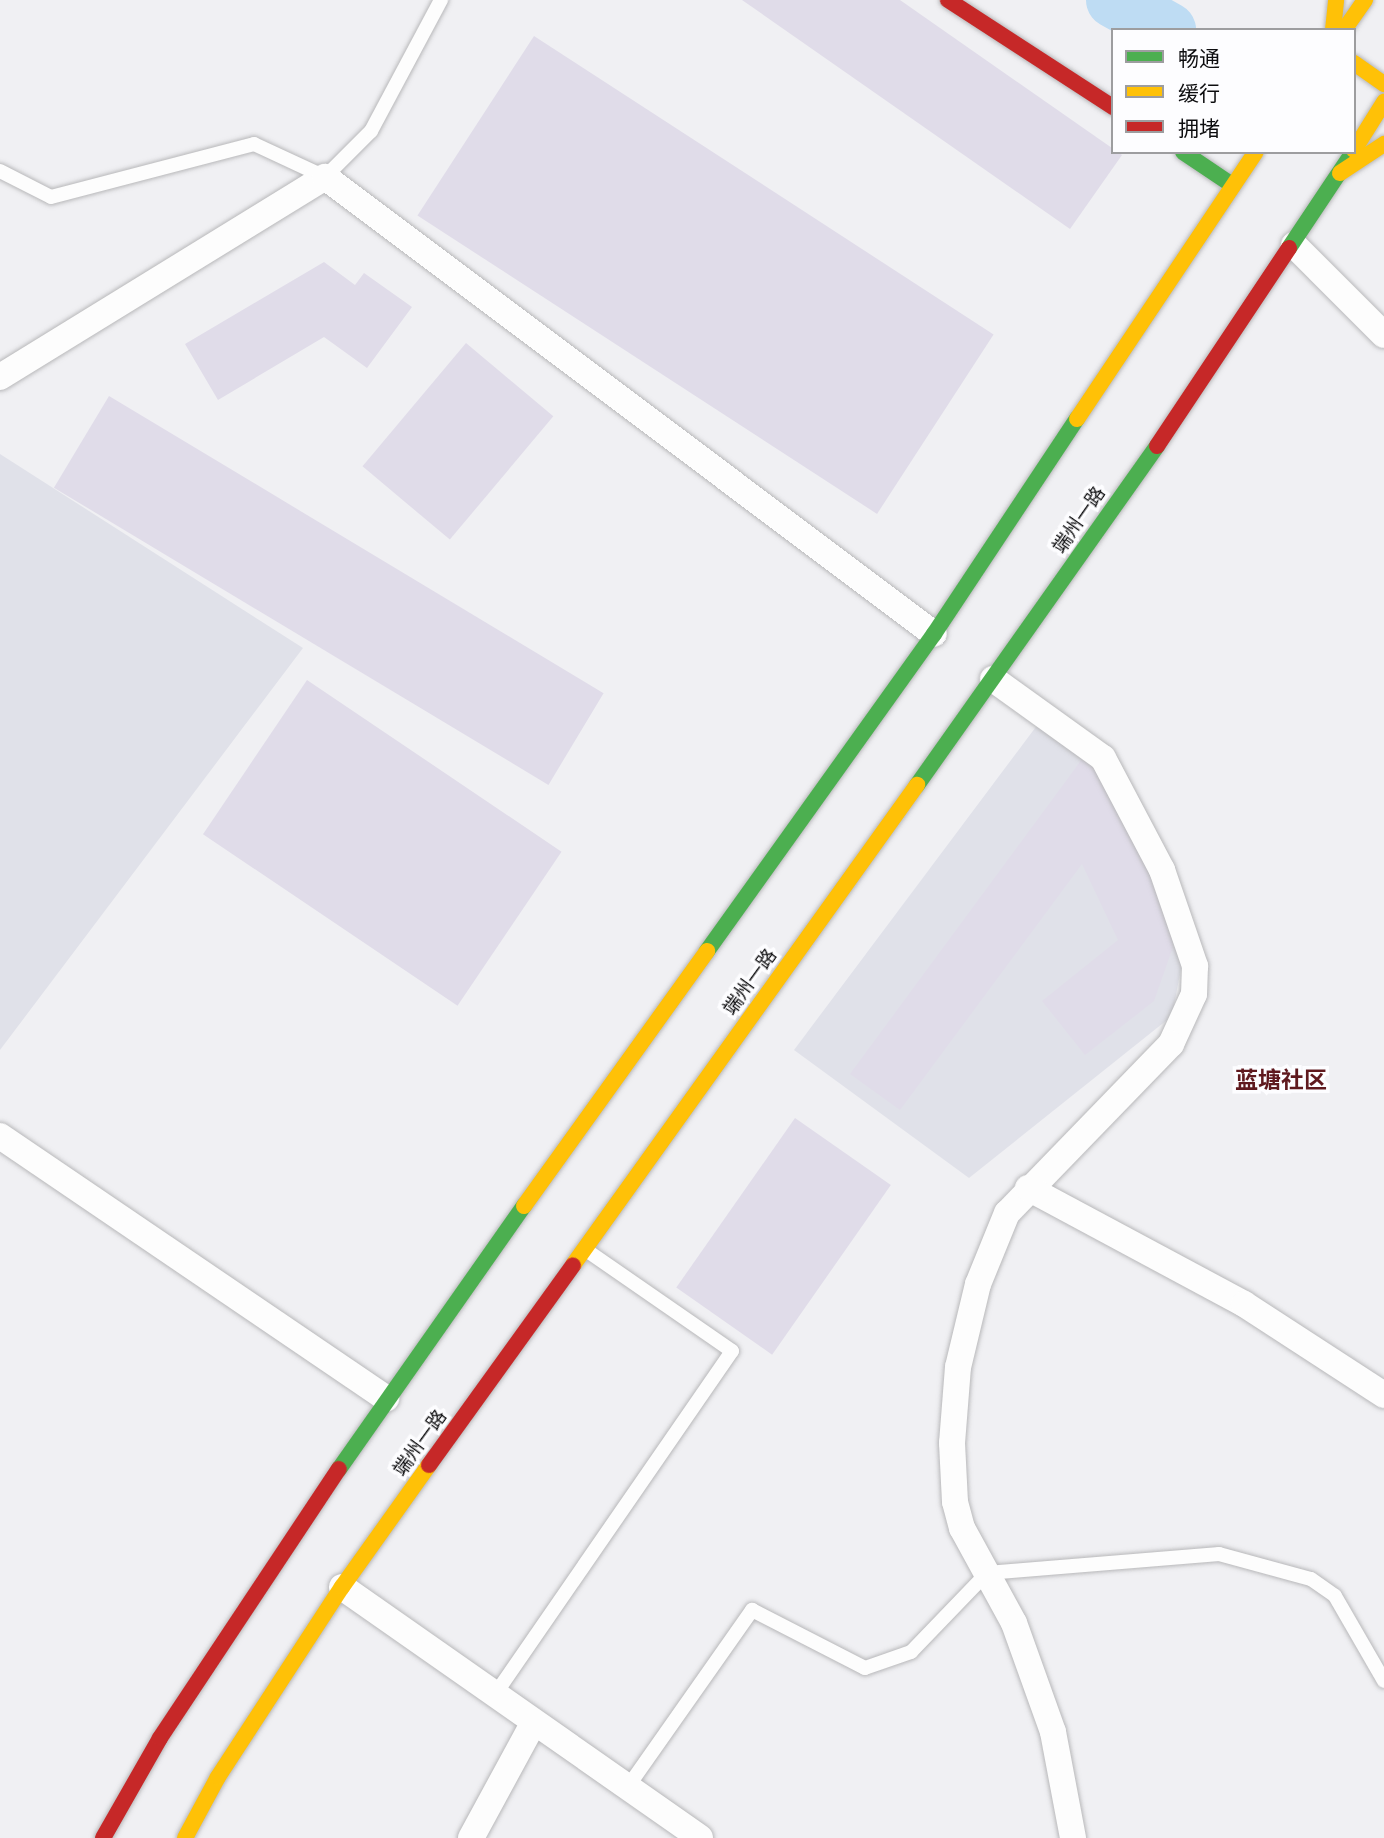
<!DOCTYPE html>
<html>
<head>
<meta charset="utf-8">
<style>
	body { margin:0 }
	#map { position:relative; width:1384px; height:1838px; overflow:hidden; background:#f0f0f3; font-family:"Roboto Condensed","Noto Sans SC",sans-serif }
	div>[style] { position:absolute }
	.built>* { inset:0; background:#e0e1e9 }
	.river>* { height:56px; margin:-28px; padding:0 28px; transform-origin:28px; border-radius:28px; background:#bedcf3 }
	.building>* { inset:0; background:#e0dce9; transform-origin:0 0 }
	.roads { filter:drop-shadow(0 0 2px #b8b8ba) drop-shadow(0 0 2px #b8b8ba) }
	.lane>* { height:14px; margin:-7px; padding:0 7px; transform-origin:7px; border-radius:7px; background:#fdfdfd }
	.street>* { height:26px; margin:-13px; padding:0 13px; transform-origin:13px; border-radius:13px; background:#fdfdfd }
	.fast>* { height:16px; margin:-8px; padding:0 8px; transform-origin:8px; border-radius:8px; background:#4caf50 }
	.slow>* { height:16px; margin:-8px; padding:0 8px; transform-origin:8px; border-radius:8px; background:#ffc107 }
	.jam>* { height:16px; margin:-8px; padding:0 8px; transform-origin:8px; border-radius:8px; background:#c62828 }
	span { translate:-50% -50%; white-space:nowrap; text-align:center; line-height:1.15; -webkit-text-stroke:7px #fdfdff; paint-order:stroke }
	.street-label { font-size:19px; color:#0d0d0f }
	.quarter-label { font-size:23px; color:#5f191e; font-weight:700 }
	.legend { position:absolute; left:1111px; top:28px; width:245px; height:126px; box-sizing:border-box; background:#fdfdff; border:2px solid #9d9d9f; margin:0; padding:9px 12px; list-style:none; font-size:21px; color:#0d0d0f }
	.legend li { display:flex; align-items:center; gap:14px; height:35px }
	.legend b { width:35px; border:2px solid #9d9d9f }
</style>
</head>
<body>
<div id="map">
	<div class="built">
		<div style="clip-path:polygon(0 454px,303px 648px,0 1050px)"></div>
		<div style="clip-path:polygon(1041px 720px,1102px 765px,1184px 952px,1172px 1016px,969px 1178px,794px 1050px)"></div>
	</div>
	<div class="river">
		<div style="left:1114px;top:0;width:62px;rotate:29.1deg"></div>
	</div>
	<div class="building">
		<div style="clip-path:polygon(742px 0,900px 0,1122px 155px,1070px 229px)"></div>
		<div style="left:534px;top:36px;width:548px;height:214px;rotate:33deg"></div>
		<div style="clip-path:polygon(324px 262px,355px 285px,364px 273px,412px 307px,367px 368px,324px 337px,218px 400px,185px 344px)"></div>
		<div style="left:466px;top:343px;width:114px;height:161px;rotate:40deg"></div>
		<div style="left:109px;top:396px;width:577px;height:107px;rotate:31deg"></div>
		<div style="left:307px;top:680px;width:307px;height:186px;rotate:34deg"></div>
		<div style="clip-path:polygon(1088px 751px,1173px 918px,1173px 947px,1154px 1001px,1085px 1055px,1042px 1001px,1118px 940px,1082px 864px,900px 1110px,850px 1074px)"></div>
		<div style="left:795px;top:1118px;width:117px;height:207px;rotate:35deg"></div>
	</div>
	<div class="roads">
		<div class="lane">
			<div style="left:0;top:171px;width:57px;rotate:27deg"></div>
			<div style="left:51px;top:197px;width:210px;rotate:-14.6deg"></div>
			<div style="left:254px;top:144px;width:78px;rotate:24.9deg"></div>
			<div style="left:325px;top:177px;width:65px;rotate:-45deg"></div>
			<div style="left:371px;top:131px;width:149px;rotate:-61.9deg"></div>
			<div style="left:494px;top:1696px;width:419px;rotate:-55.4deg"></div>
			<div style="left:732px;top:1351px;width:178px;rotate:-145.3deg"></div>
			<div style="left:627px;top:1788px;width:218px;rotate:-54.9deg"></div>
			<div style="left:752px;top:1610px;width:127px;rotate:27.2deg"></div>
			<div style="left:865px;top:1668px;width:49px;rotate:-19.2deg"></div>
			<div style="left:911px;top:1652px;width:110px;rotate:-46.1deg"></div>
			<div style="left:987px;top:1573px;width:233px;rotate:-4.7deg"></div>
			<div style="left:1219px;top:1554px;width:95px;rotate:15.2deg"></div>
			<div style="left:1311px;top:1579px;width:29px;rotate:35deg"></div>
			<div style="left:1335px;top:1596px;width:98px;rotate:60deg"></div>
		</div>
		<div class="street">
			<div style="left:1294px;top:245px;width:127px;rotate:45deg"></div>
			<div style="left:0;top:377px;width:382px;rotate:-31.6deg"></div>
			<div style="left:325px;top:177px;width:761px;rotate:36.88deg"></div>
			<div style="left:993px;top:679px;width:135px;rotate:35.7deg"></div>
			<div style="left:1103px;top:758px;width:127px;rotate:62.2deg"></div>
			<div style="left:1162px;top:870px;width:102px;rotate:71deg"></div>
			<div style="left:1195px;top:966px;width:28px;rotate:92deg"></div>
			<div style="left:1194px;top:994px;width:55px;rotate:114.7deg"></div>
			<div style="left:1171px;top:1044px;width:235px;rotate:134.1deg"></div>
			<div style="left:1007px;top:1213px;width:77px;rotate:112.2deg"></div>
			<div style="left:978px;top:1284px;width:85px;rotate:103.5deg"></div>
			<div style="left:958px;top:1367px;width:76px;rotate:94.5deg"></div>
			<div style="left:952px;top:1443px;width:59px;rotate:87.1deg"></div>
			<div style="left:955px;top:1502px;width:27px;rotate:75deg"></div>
			<div style="left:962px;top:1528px;width:108px;rotate:61.3deg"></div>
			<div style="left:1014px;top:1623px;width:116px;rotate:70.3deg"></div>
			<div style="left:1053px;top:1732px;width:108px;rotate:79.3deg"></div>
			<div style="left:0;top:1136px;width:467px;rotate:34.2deg"></div>
			<div style="left:1028px;top:1188px;width:245px;rotate:28.2deg"></div>
			<div style="left:1244px;top:1304px;width:167px;rotate:33deg"></div>
			<div style="left:342px;top:1587px;width:437px;rotate:35deg"></div>
			<div style="left:471px;top:1838px;width:130px;rotate:-61.5deg"></div>
		</div>
		<div class="fast">
			<div style="left:1183px;top:152px;width:59px;rotate:34deg"></div>
			<div style="left:1289px;top:248px;width:115px;rotate:-56.3deg"></div>
			<div style="left:917px;top:785px;width:415px;rotate:-54.7deg"></div>
			<div style="left:707px;top:951px;width:390px;rotate:-54.4deg"></div>
			<div style="left:934px;top:634px;width:258px;rotate:-56.4deg"></div>
			<div style="left:339px;top:1469px;width:322px;rotate:-54.9deg"></div>
		</div>
		<div class="slow">
			<div style="left:1333px;top:30px;width:30px;rotate:-84deg"></div>
			<div style="left:1344px;top:30px;width:37px;rotate:-55deg"></div>
			<div style="left:1354px;top:63px;width:37px;rotate:35deg"></div>
			<div style="left:1354px;top:150px;width:57px;rotate:-58deg"></div>
			<div style="left:1340px;top:173px;width:53px;rotate:-33.4deg"></div>
			<div style="left:1077px;top:419px;width:321px;rotate:-56.2deg"></div>
			<div style="left:524px;top:1206px;width:314px;rotate:-54.3deg"></div>
			<div style="left:573px;top:1265px;width:591px;rotate:-54.37deg"></div>
			<div style="left:185px;top:1838px;width:69px;rotate:-61.6deg"></div>
			<div style="left:218px;top:1777px;width:227px;rotate:-56.9deg"></div>
			<div style="left:342px;top:1587px;width:150px;rotate:-54.5deg"></div>
		</div>
		<div class="jam">
			<div style="left:948px;top:0;width:197px;rotate:33deg"></div>
			<div style="left:1157px;top:446px;width:238px;rotate:-56.3deg"></div>
			<div style="left:429px;top:1465px;width:246px;rotate:-54.2deg"></div>
			<div style="left:103px;top:1838px;width:115px;rotate:-60.3deg"></div>
			<div style="left:160px;top:1738px;width:323px;rotate:-56.4deg"></div>
		</div>
	</div>
	<div class="street-label">
		<span style="left:1079px;top:520px;rotate:-55deg">端州一路</span>
		<span style="left:750px;top:982px;rotate:-54deg">端州一路</span>
		<span style="left:420px;top:1443px;rotate:-54deg">端州一路</span>
	</div>
	<div class="quarter-label">
		<span style="left:1281px;top:1081px">蓝塘社区</span>
	</div>
	<ul class="legend">
	<li><b style="height:9px;background:#4caf50"></b>畅通</li>
	<li><b style="height:9px;background:#ffc107"></b>缓行</li>
	<li><b style="height:9px;background:#c62828"></b>拥堵</li>
	</ul>
</div>
</body>
</html>
